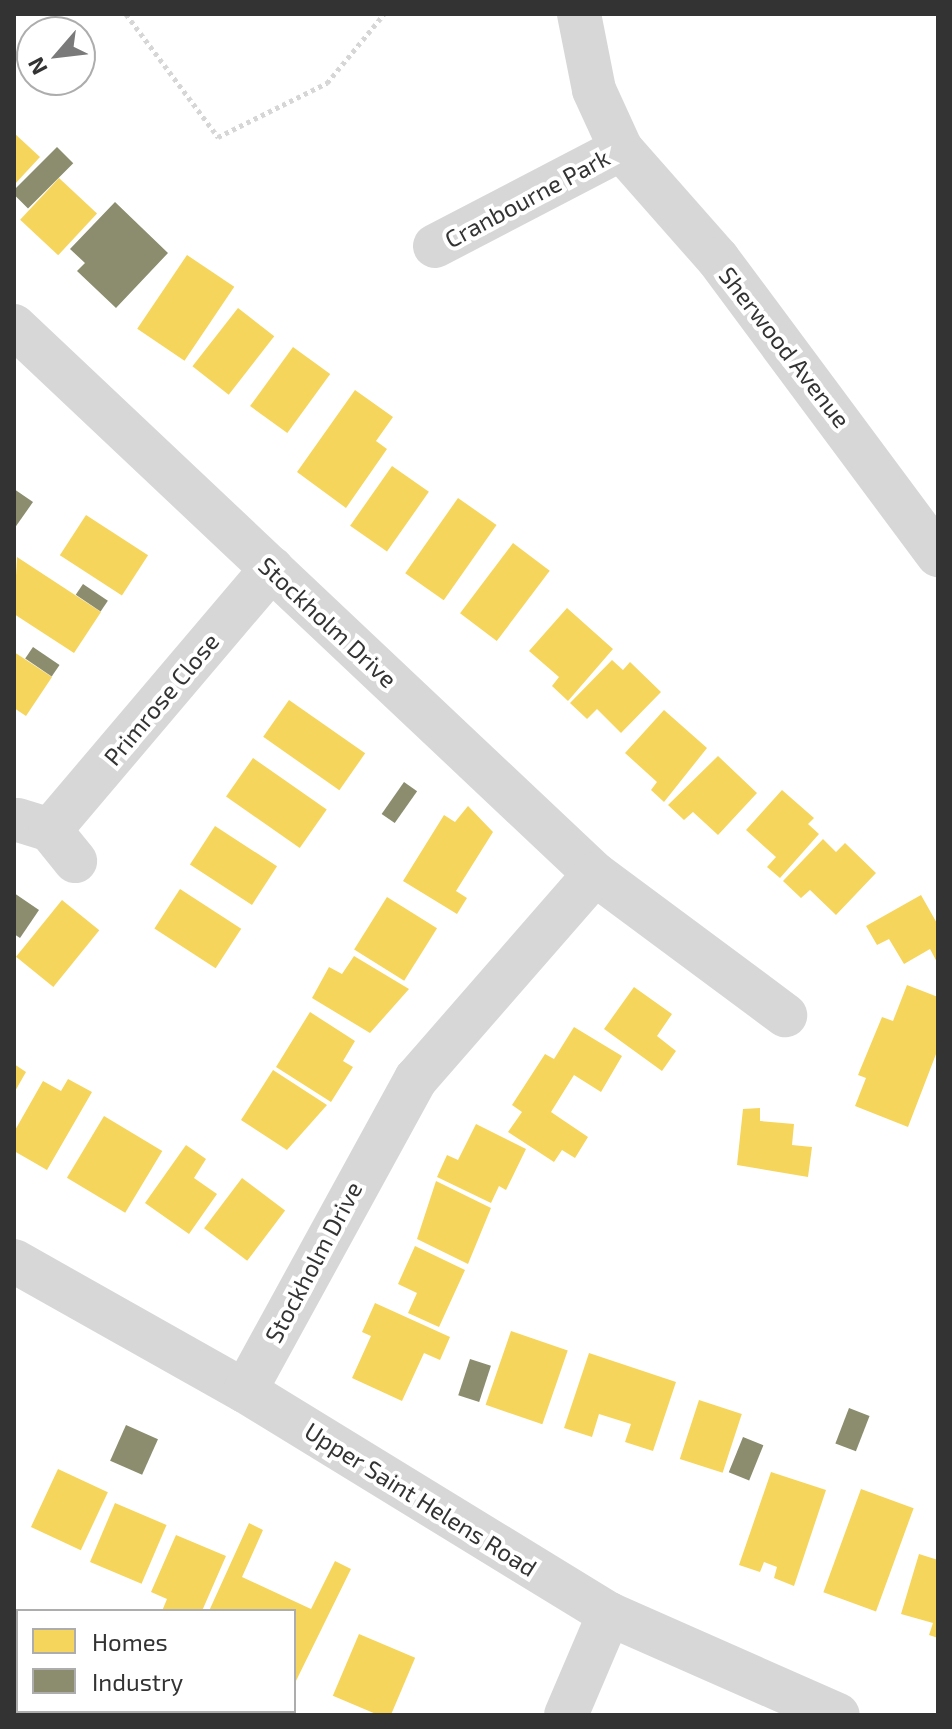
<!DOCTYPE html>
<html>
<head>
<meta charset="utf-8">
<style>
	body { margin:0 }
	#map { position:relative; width:952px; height:1729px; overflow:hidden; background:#fff; font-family:"Exo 2",sans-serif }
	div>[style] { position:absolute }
	.homes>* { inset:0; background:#f6d55c; transform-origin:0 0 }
	.industry>* { inset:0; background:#8c8c6e; transform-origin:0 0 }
	.path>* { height:5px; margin-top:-2.5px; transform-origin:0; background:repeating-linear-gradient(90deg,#d6d6d6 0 4px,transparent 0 8px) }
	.street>* { height:44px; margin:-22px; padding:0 22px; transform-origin:22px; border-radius:22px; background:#d7d7d7 }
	span { translate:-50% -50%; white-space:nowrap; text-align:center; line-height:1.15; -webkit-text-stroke:8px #fff; paint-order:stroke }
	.street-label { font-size:24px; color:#333 }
	.frame { position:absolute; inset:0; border:16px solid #333; pointer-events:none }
	.legend { position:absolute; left:16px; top:1609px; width:280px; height:104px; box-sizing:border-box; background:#fff; border:2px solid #adadad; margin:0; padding:10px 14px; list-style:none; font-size:24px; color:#333 }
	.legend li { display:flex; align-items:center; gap:16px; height:40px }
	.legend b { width:40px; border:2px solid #adadad }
	.north { position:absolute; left:16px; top:16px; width:80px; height:80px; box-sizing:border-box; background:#fff; border:2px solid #adadad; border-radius:50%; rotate:242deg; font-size:22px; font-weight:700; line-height:32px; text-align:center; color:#333 }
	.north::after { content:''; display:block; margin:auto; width:28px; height:36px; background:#7a7a7a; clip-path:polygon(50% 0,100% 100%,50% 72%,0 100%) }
</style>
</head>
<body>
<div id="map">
	<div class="homes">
		<div style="clip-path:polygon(14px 133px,40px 157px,14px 185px)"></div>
		<div style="left:59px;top:178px;width:52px;height:57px;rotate:43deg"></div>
		<div style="left:187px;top:255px;width:57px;height:89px;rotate:34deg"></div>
		<div style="left:238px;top:308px;width:46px;height:74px;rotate:38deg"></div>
		<div style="left:293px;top:347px;width:46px;height:73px;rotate:36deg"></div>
		<div style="clip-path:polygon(355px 390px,393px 417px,376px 441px,387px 449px,346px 508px,297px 472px)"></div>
		<div style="left:392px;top:466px;width:45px;height:73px;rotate:35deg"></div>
		<div style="left:458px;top:498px;width:47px;height:92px;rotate:35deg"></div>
		<div style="left:86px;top:515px;width:74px;height:48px;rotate:33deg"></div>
		<div style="left:513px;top:543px;width:46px;height:88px;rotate:37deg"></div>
		<div style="clip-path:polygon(17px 557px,101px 612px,74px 653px,14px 614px)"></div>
		<div style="clip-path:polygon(567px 608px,613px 649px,568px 701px,552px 686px,559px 677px,529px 651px)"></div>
		<div style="clip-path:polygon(14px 652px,52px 677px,26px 716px,14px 708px)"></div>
		<div style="clip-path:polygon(612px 660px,623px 670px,630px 662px,661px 692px,621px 733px,597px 709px,587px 719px,570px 703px)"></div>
		<div style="left:289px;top:700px;width:93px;height:45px;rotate:35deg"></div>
		<div style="clip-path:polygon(664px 710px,707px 748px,664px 802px,651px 790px,657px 782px,625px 753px)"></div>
		<div style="clip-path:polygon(718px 756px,757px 793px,718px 835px,693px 812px,684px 820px,668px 805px)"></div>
		<div style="left:253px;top:758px;width:90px;height:47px;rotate:35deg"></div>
		<div style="clip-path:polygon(782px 790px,814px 818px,808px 824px,819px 834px,780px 878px,767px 867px,776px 857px,746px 830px)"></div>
		<div style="clip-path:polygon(468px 806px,493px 832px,456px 891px,467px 898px,457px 914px,403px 881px,444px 815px,455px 822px)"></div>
		<div style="left:215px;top:826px;width:74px;height:46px;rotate:33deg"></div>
		<div style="clip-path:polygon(823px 839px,836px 852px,845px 843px,876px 873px,836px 915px,810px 890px,801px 898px,783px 881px)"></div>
		<div style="left:180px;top:889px;width:73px;height:47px;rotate:33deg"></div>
		<div style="clip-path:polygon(921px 895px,938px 925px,938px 964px,930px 949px,904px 964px,889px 939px,877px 945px,866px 926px)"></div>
		<div style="left:387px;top:897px;width:59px;height:62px;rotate:32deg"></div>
		<div style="left:62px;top:900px;width:48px;height:73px;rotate:39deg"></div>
		<div style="clip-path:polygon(354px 956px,409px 989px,370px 1033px,312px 998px,329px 967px,342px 974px)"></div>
		<div style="clip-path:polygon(907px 985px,938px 997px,938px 1049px,908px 1127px,855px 1106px,866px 1078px,858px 1075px,882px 1017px,893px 1021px)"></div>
		<div style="clip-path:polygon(634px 987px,672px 1014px,657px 1036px,676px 1051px,662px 1071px,604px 1029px)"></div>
		<div style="clip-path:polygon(310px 1012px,355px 1041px,343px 1061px,353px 1067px,331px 1102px,276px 1067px)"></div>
		<div style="clip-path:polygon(574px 1027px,622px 1056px,601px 1092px,574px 1075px,551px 1112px,588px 1137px,575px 1158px,562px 1150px,554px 1162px,508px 1132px,522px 1112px,512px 1105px,545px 1054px,554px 1059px)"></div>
		<div style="clip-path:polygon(14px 1064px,26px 1072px,14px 1093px)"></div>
		<div style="clip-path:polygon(273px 1070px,327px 1105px,287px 1150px,241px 1120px)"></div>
		<div style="clip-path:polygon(68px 1079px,92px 1092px,47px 1170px,14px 1151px,14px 1132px,43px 1081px,61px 1091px)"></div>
		<div style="clip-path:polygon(760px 1108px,760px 1121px,794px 1124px,792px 1145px,812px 1147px,808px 1177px,737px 1165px,743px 1109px)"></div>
		<div style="left:104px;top:1116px;width:68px;height:72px;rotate:31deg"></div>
		<div style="clip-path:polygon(476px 1124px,526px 1149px,506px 1190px,499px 1186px,491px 1203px,437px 1177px,447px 1155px,458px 1160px)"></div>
		<div style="clip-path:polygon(186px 1145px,206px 1159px,194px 1178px,217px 1194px,189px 1234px,145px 1203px)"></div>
		<div style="left:242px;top:1178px;width:54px;height:63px;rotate:37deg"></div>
		<div style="clip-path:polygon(436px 1181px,491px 1208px,468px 1264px,417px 1239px)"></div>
		<div style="clip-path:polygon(415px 1246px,465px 1270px,439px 1327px,408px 1313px,417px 1293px,398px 1284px)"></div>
		<div style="clip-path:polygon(375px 1303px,450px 1337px,440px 1360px,424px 1353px,402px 1401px,352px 1378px,371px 1336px,362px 1332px)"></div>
		<div style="left:511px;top:1331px;width:60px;height:78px;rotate:19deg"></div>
		<div style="clip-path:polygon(589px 1353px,676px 1382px,653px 1451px,625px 1442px,631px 1424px,599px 1414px,592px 1437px,564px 1428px)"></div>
		<div style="left:699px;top:1400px;width:45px;height:62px;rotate:18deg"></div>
		<div style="left:58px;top:1469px;width:55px;height:64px;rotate:25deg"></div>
		<div style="clip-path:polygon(771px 1472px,826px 1490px,794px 1586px,774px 1578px,777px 1567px,764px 1562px,760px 1572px,739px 1565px)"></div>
		<div style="left:861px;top:1489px;width:56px;height:110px;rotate:20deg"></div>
		<div style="left:115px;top:1503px;width:56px;height:64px;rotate:23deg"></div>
		<div style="clip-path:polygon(249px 1523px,263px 1530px,242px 1577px,311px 1609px,335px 1561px,351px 1569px,294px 1685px,294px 1611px,209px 1611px)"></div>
		<div style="clip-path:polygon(176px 1535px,226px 1556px,202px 1611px,162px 1611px,167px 1599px,151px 1592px)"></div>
		<div style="clip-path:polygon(919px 1554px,938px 1560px,938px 1638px,929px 1635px,933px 1623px,901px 1614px)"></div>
		<div style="left:359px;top:1634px;width:61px;height:67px;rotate:23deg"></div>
	</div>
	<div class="industry">
		<div style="left:57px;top:147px;width:23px;height:64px;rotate:45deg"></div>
		<div style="clip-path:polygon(115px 202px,168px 253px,116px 308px,77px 271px,85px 263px,70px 249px)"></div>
		<div style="clip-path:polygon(14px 489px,33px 502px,14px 529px)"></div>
		<div style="left:83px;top:584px;width:30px;height:13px;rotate:34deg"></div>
		<div style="left:33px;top:647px;width:32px;height:14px;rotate:34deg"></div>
		<div style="left:404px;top:782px;width:16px;height:39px;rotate:35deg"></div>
		<div style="clip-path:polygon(14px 893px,39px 910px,20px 938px,14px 934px)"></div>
		<div style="left:470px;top:1359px;width:22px;height:38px;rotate:18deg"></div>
		<div style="left:849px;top:1408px;width:22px;height:38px;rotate:21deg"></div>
		<div style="left:126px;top:1425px;width:35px;height:39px;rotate:24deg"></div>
		<div style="left:743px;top:1437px;width:22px;height:38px;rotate:22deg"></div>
	</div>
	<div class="path">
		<div style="left:126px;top:14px;width:154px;rotate:53.2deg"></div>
		<div style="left:218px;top:137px;width:122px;rotate:-26.4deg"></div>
		<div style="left:327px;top:83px;width:89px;rotate:-50.4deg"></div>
	</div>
	<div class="street">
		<div style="left:579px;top:14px;width:77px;rotate:78.8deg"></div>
		<div style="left:594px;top:90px;width:65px;rotate:65.4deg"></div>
		<div style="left:621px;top:149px;width:147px;rotate:48.6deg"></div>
		<div style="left:718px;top:259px;width:369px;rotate:53.4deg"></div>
		<div style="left:435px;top:246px;width:210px;rotate:-27.5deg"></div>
		<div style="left:14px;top:326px;width:799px;rotate:43.33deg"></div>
		<div style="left:595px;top:874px;width:237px;rotate:36.6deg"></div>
		<div style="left:18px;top:820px;width:34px;rotate:17deg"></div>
		<div style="left:50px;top:830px;width:40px;rotate:51deg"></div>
		<div style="left:50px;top:830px;width:343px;rotate:-49.7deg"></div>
		<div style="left:14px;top:1261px;width:265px;rotate:29.4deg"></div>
		<div style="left:245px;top:1391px;width:427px;rotate:31.5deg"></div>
		<div style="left:609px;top:1614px;width:250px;rotate:23.8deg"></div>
		<div style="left:245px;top:1391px;width:356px;rotate:-61.3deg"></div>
		<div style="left:416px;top:1079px;width:272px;rotate:-48.9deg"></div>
		<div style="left:566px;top:1715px;width:110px;rotate:-66.9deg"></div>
	</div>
	<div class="street-label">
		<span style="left:527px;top:198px;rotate:-28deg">Cranbourne Park</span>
		<span style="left:785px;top:347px;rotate:52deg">Sherwood Avenue</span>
		<span style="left:328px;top:622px;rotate:43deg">Stockholm Drive</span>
		<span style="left:161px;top:699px;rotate:-50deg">Primrose Close</span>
		<span style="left:313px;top:1262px;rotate:-62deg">Stockholm Drive</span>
		<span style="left:421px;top:1499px;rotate:32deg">Upper Saint Helens Road</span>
	</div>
	<div class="frame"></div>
	<ul class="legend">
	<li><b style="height:22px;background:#f6d55c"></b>Homes</li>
	<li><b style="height:22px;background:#8c8c6e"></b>Industry</li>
	</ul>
	<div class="north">N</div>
</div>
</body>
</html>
